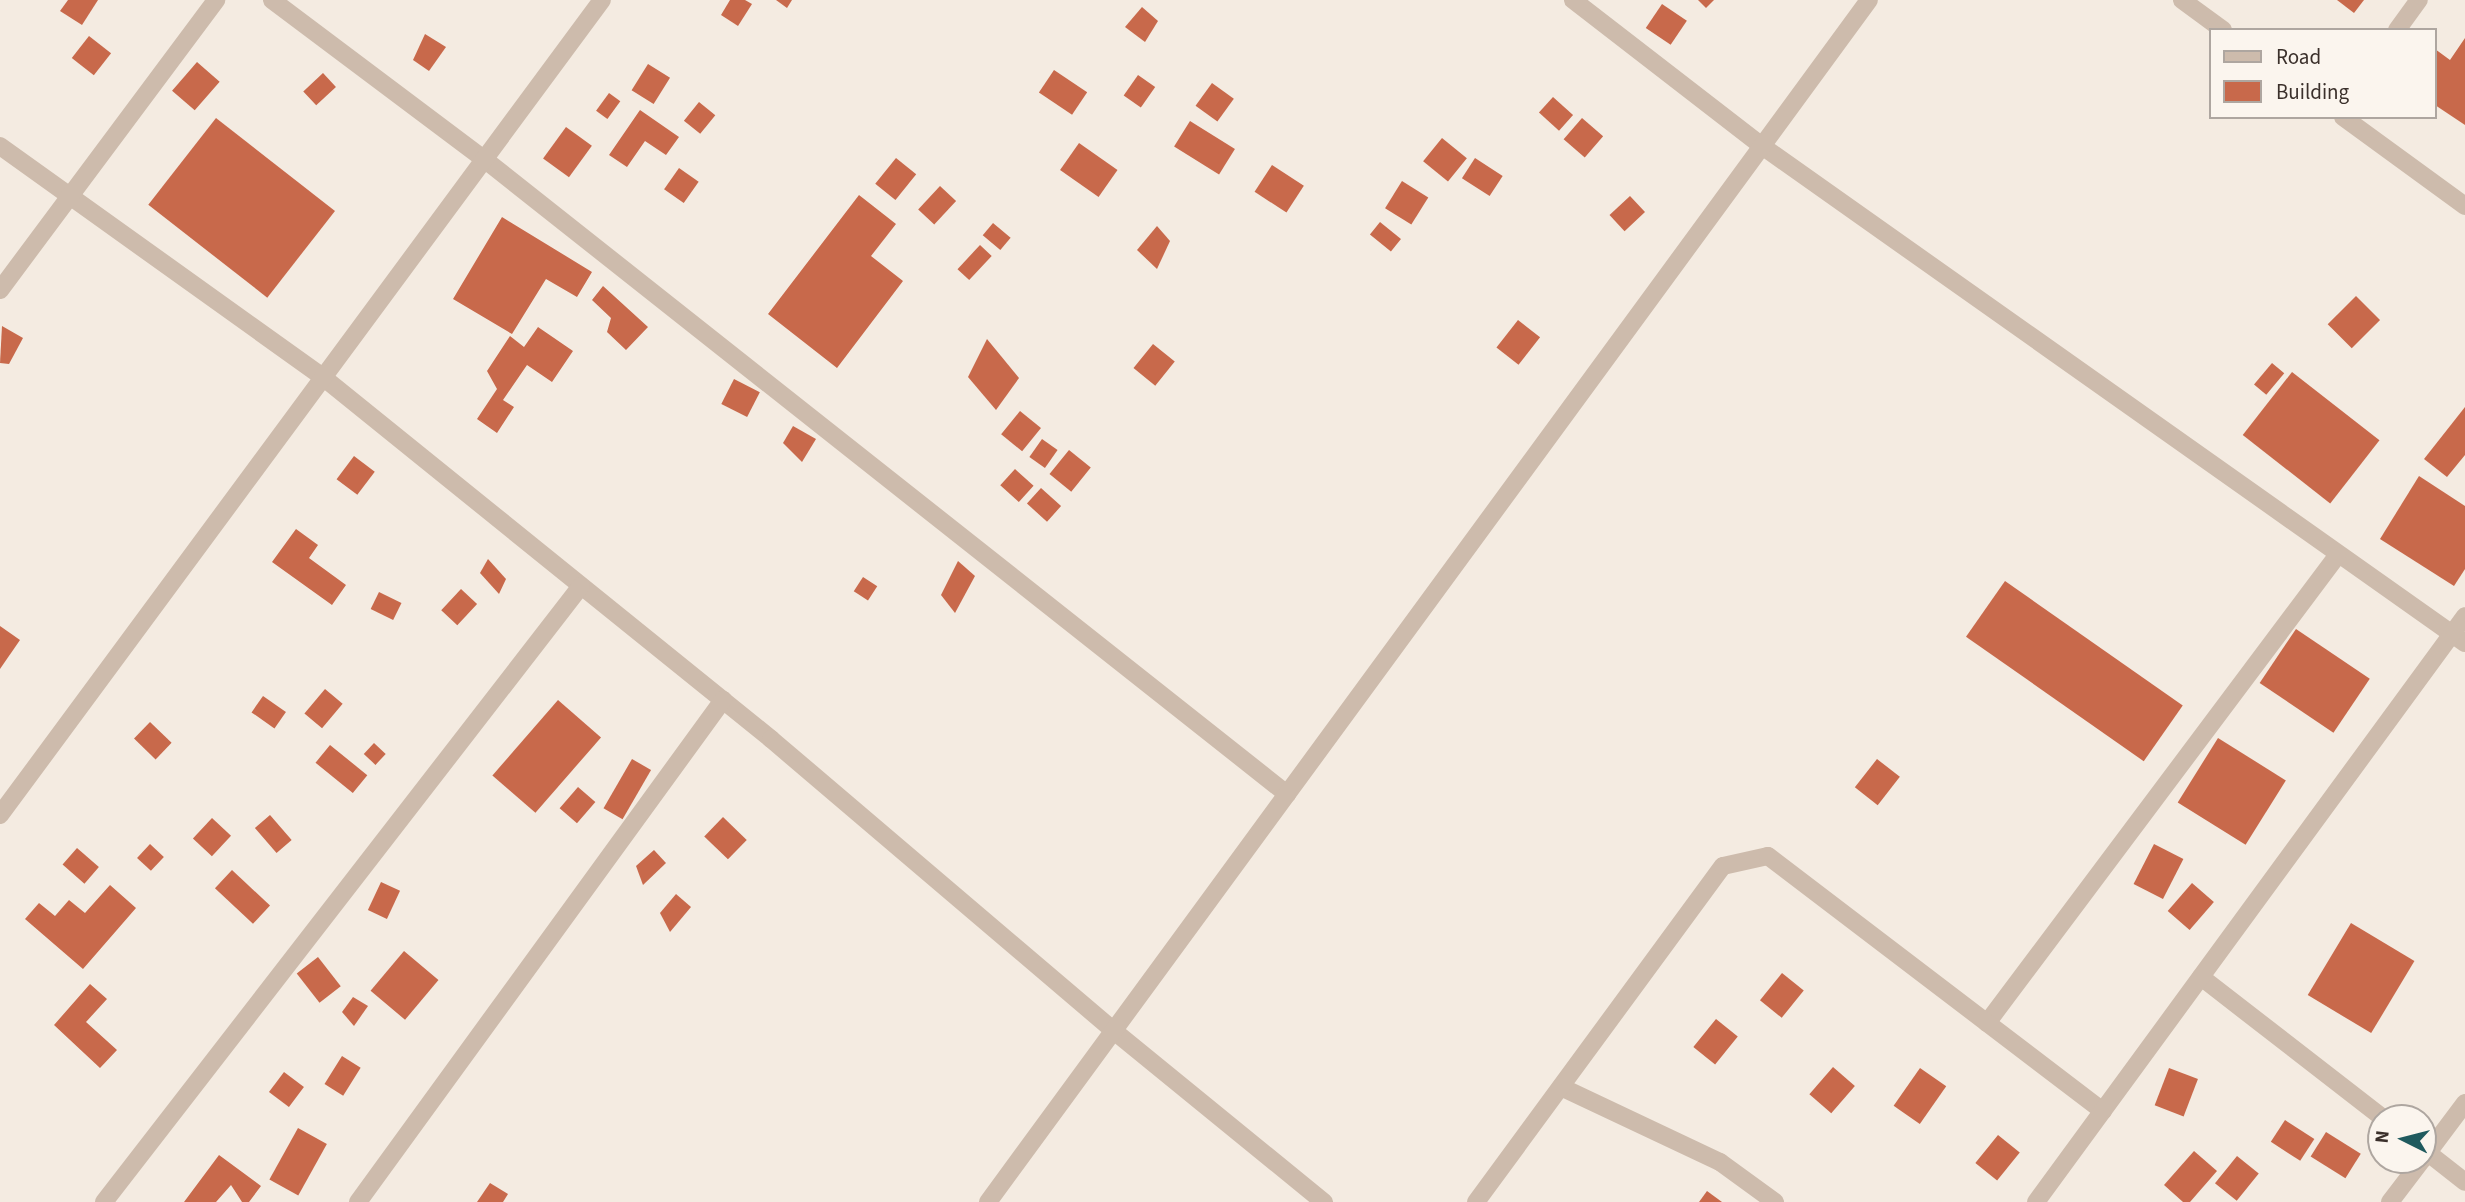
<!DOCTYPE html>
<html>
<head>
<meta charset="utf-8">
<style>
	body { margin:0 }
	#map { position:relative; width:2465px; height:1202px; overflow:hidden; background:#f4ebe1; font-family:"Source Sans 3",sans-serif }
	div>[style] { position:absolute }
	.building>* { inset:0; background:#c8694b; transform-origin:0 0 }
	.street>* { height:18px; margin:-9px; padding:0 9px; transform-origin:9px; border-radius:9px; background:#cdbbac }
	span { translate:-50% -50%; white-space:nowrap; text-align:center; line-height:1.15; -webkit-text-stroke:5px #fbf5ee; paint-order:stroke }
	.legend { position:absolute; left:2209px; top:28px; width:228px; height:91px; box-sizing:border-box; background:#fbf5ee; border:2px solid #aea6a0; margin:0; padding:9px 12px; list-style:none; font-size:21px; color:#3b302b }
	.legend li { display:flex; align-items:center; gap:14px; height:35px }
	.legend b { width:35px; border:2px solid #aea6a0 }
	.north { position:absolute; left:2367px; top:1104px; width:70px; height:70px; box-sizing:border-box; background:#fbf5ee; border:2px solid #aea6a0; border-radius:50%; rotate:276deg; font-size:19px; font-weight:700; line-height:28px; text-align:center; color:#3b302b }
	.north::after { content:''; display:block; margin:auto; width:24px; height:32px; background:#1f5a5e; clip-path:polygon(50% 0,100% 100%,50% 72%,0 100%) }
</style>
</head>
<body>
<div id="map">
	<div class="building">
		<div style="clip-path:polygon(68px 0,98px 0,82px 25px,60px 11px)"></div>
		<div style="clip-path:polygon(730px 0,745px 0,752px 4px,738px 26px,721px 15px)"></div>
		<div style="clip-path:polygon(776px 0,792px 0,787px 8px)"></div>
		<div style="clip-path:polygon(1698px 0,1714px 0,1706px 8px)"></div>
		<div style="clip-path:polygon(2337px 0,2364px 0,2354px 13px)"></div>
		<div style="left:1662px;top:4px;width:30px;height:29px;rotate:34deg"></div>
		<div style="clip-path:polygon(1142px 7px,1158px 21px,1145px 42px,1125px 27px)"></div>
		<div style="clip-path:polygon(425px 34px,446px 47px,429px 71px,413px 60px)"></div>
		<div style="left:89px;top:36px;width:28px;height:28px;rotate:38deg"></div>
		<div style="clip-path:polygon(2465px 38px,2465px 125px,2435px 105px,2435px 49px,2450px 60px)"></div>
		<div style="left:197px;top:62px;width:30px;height:38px;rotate:41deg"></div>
		<div style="left:648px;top:64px;width:26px;height:31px;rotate:32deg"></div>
		<div style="left:1054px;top:70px;width:40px;height:27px;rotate:34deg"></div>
		<div style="left:323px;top:73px;width:19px;height:27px;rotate:47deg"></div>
		<div style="left:1138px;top:75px;width:21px;height:25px;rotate:35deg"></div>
		<div style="left:1212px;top:83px;width:27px;height:28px;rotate:36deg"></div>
		<div style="left:609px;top:93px;width:14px;height:22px;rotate:36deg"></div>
		<div style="left:1553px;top:97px;width:27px;height:21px;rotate:42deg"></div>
		<div style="left:699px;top:102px;width:21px;height:24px;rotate:39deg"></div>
		<div style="clip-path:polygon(640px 110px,679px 137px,666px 155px,645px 141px,627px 167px,609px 155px)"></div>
		<div style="left:216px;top:118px;width:151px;height:110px;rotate:38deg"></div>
		<div style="left:1582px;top:118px;width:28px;height:28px;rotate:41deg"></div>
		<div style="left:1190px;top:121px;width:53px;height:30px;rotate:32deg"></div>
		<div style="left:566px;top:127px;width:32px;height:39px;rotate:36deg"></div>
		<div style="left:1442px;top:138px;width:32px;height:30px;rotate:39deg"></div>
		<div style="left:1079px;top:143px;width:47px;height:33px;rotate:35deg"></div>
		<div style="left:896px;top:158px;width:26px;height:33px;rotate:39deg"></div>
		<div style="left:1475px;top:158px;width:33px;height:24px;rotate:33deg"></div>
		<div style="left:1272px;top:165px;width:38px;height:32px;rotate:33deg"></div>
		<div style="left:679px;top:168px;width:24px;height:26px;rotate:35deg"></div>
		<div style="left:1402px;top:181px;width:31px;height:32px;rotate:32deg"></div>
		<div style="left:940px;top:186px;width:22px;height:32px;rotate:43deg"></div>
		<div style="clip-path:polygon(859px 195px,896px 224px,871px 256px,903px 281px,837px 368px,768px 314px)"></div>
		<div style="left:1630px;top:196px;width:22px;height:28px;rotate:47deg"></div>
		<div style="clip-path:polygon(502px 217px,592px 272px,577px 297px,546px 279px,512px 334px,453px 299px)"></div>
		<div style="left:1380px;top:222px;width:27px;height:16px;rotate:39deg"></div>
		<div style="left:993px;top:223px;width:23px;height:16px;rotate:40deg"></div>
		<div style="clip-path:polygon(1157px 226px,1170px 241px,1157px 269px,1137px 250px)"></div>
		<div style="left:980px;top:245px;width:16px;height:33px;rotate:43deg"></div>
		<div style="clip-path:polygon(603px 286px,648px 327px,626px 350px,607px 332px,611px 318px,592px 300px)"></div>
		<div style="left:2356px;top:296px;width:34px;height:40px;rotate:45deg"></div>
		<div style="left:1518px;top:320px;width:28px;height:35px;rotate:38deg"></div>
		<div style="clip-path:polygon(2px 326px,23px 338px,9px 364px,0 363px)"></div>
		<div style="clip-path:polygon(538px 327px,573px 351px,552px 382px,527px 365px,503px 400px,514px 407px,497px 433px,477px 419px,497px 389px,487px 371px,510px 336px,524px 347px)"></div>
		<div style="clip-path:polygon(987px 339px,1019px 378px,996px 410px,968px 377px)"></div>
		<div style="left:1153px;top:344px;width:28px;height:31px;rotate:39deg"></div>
		<div style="left:2272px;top:363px;width:16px;height:28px;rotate:40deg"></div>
		<div style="left:2292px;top:372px;width:111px;height:80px;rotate:38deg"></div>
		<div style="left:734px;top:379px;width:29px;height:28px;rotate:27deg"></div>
		<div style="clip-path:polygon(2465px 407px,2465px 455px,2447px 477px,2424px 459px)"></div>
		<div style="left:1020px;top:411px;width:27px;height:30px;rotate:39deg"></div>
		<div style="clip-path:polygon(793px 426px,816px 439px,802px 462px,783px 443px)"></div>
		<div style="left:1042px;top:439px;width:19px;height:22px;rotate:35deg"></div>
		<div style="left:1069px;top:450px;width:28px;height:31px;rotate:39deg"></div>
		<div style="left:354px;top:456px;width:26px;height:29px;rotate:37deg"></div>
		<div style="left:1015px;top:469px;width:25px;height:22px;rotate:42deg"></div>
		<div style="clip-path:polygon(2419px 476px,2465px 506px,2465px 569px,2454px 586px,2380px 539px)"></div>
		<div style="left:1041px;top:488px;width:27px;height:21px;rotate:42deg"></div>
		<div style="clip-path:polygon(296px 529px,318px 545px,309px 558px,346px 585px,332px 605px,272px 562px)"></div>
		<div style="clip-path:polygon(488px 559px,506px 579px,499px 594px,480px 573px)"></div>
		<div style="clip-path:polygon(958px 561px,975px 576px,955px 613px,941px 595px)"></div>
		<div style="left:863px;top:577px;width:17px;height:17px;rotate:33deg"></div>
		<div style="left:2005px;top:581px;width:217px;height:68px;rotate:35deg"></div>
		<div style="left:461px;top:589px;width:22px;height:29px;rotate:43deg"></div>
		<div style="left:379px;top:592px;width:25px;height:19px;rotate:26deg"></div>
		<div style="clip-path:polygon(0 626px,20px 640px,0 669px)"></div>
		<div style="left:2296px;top:629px;width:89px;height:65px;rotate:34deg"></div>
		<div style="left:325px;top:689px;width:23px;height:32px;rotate:40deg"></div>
		<div style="left:263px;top:696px;width:28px;height:20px;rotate:35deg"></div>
		<div style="left:558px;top:700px;width:57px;height:100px;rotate:41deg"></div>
		<div style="left:150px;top:722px;width:30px;height:23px;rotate:44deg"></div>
		<div style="left:2218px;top:738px;width:80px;height:76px;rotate:32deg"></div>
		<div style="left:374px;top:743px;width:16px;height:15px;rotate:43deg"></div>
		<div style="left:330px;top:745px;width:48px;height:23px;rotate:39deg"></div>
		<div style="left:632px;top:759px;width:22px;height:57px;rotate:30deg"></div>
		<div style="left:1877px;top:759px;width:29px;height:36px;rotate:38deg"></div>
		<div style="left:578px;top:787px;width:23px;height:28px;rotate:41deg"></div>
		<div style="left:270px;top:815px;width:33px;height:20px;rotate:49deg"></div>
		<div style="left:723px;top:817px;width:33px;height:27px;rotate:44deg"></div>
		<div style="left:212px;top:818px;width:26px;height:28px;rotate:43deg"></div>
		<div style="left:150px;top:844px;width:19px;height:19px;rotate:43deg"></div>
		<div style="left:2154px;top:844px;width:33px;height:45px;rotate:27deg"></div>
		<div style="left:77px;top:848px;width:29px;height:22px;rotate:41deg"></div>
		<div style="clip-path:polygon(654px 850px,666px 863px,643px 885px,636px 866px)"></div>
		<div style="left:232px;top:870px;width:52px;height:25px;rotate:43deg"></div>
		<div style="left:381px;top:882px;width:21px;height:31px;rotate:25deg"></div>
		<div style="left:2192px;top:883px;width:29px;height:37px;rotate:41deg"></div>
		<div style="clip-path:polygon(110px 885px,136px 908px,83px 969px,25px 919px,39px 903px,55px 916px,69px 900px,85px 913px)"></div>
		<div style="clip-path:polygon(676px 894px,691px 907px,670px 932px,660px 913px)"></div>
		<div style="left:2351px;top:923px;width:74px;height:84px;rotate:31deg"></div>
		<div style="left:404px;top:951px;width:45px;height:52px;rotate:40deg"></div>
		<div style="left:318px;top:957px;width:37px;height:27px;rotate:52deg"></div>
		<div style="left:1782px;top:973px;width:28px;height:35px;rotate:39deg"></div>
		<div style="clip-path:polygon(90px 984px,107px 999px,86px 1022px,117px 1050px,100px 1068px,54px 1025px)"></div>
		<div style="clip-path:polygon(353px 997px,368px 1006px,354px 1026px,342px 1012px)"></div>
		<div style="left:1716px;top:1019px;width:28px;height:36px;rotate:39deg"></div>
		<div style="left:342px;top:1056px;width:22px;height:33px;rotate:32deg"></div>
		<div style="left:1833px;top:1067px;width:29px;height:36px;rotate:41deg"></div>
		<div style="left:1920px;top:1068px;width:32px;height:46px;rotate:35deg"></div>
		<div style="left:2169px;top:1068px;width:31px;height:40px;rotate:21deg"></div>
		<div style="left:284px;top:1072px;width:25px;height:25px;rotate:37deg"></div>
		<div style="left:2285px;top:1120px;width:35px;height:26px;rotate:33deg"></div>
		<div style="left:298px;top:1128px;width:33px;height:59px;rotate:29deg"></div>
		<div style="left:2326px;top:1132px;width:41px;height:29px;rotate:32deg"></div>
		<div style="left:1998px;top:1135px;width:28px;height:36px;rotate:39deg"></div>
		<div style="clip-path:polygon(2194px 1151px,2217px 1171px,2190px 1202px,2183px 1202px,2164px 1185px)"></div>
		<div style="clip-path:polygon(219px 1155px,261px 1186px,249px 1202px,242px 1202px,231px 1185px,216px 1202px,184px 1202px)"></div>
		<div style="left:2237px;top:1156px;width:28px;height:35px;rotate:39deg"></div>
		<div style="clip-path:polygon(490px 1183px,508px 1194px,503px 1202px,477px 1202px)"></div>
		<div style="clip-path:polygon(1707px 1191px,1722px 1202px,1699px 1202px)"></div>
	</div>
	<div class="street">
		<div style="left:272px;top:0;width:265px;rotate:36.9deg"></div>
		<div style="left:484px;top:159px;width:1024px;rotate:38.34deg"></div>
		<div style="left:1573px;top:0;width:239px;rotate:37.7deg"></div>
		<div style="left:1762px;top:146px;width:861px;rotate:35.26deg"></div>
		<div style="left:2182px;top:0;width:51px;rotate:36.2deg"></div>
		<div style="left:2397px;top:30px;width:37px;rotate:-54deg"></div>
		<div style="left:2343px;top:117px;width:151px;rotate:36.1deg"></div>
		<div style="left:0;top:146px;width:398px;rotate:35.6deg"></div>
		<div style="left:324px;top:378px;width:575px;rotate:38.92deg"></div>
		<div style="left:771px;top:739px;width:450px;rotate:40.4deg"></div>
		<div style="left:1114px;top:1031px;width:271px;rotate:39.2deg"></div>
		<div style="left:0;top:290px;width:362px;rotate:-53.3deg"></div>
		<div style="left:0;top:815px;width:1013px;rotate:-53.55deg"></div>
		<div style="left:2201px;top:977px;width:230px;rotate:37.8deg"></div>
		<div style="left:1987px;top:1023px;width:584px;rotate:-53.15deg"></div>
		<div style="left:1561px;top:1087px;width:176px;rotate:25.3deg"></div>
		<div style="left:1720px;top:1162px;width:68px;rotate:36deg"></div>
		<div style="left:2423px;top:1149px;width:53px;rotate:38.2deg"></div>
		<div style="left:2423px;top:1159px;width:70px;rotate:-53.1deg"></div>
		<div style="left:104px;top:1202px;width:779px;rotate:-52.25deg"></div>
		<div style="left:358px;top:1202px;width:621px;rotate:-53.98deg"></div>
		<div style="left:988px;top:1202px;width:1490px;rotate:-53.76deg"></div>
		<div style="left:1476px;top:1202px;width:417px;rotate:-53.7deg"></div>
		<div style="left:1723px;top:866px;width:46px;rotate:-12.5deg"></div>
		<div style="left:1768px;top:856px;width:421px;rotate:37.3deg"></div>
		<div style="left:2036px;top:1202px;width:726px;rotate:-53.79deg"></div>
		<div style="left:2390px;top:1202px;width:53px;rotate:-52.7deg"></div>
	</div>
	<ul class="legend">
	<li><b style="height:9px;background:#cdbbac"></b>Road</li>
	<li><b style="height:19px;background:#c8694b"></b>Building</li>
	</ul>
	<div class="north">N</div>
</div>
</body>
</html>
